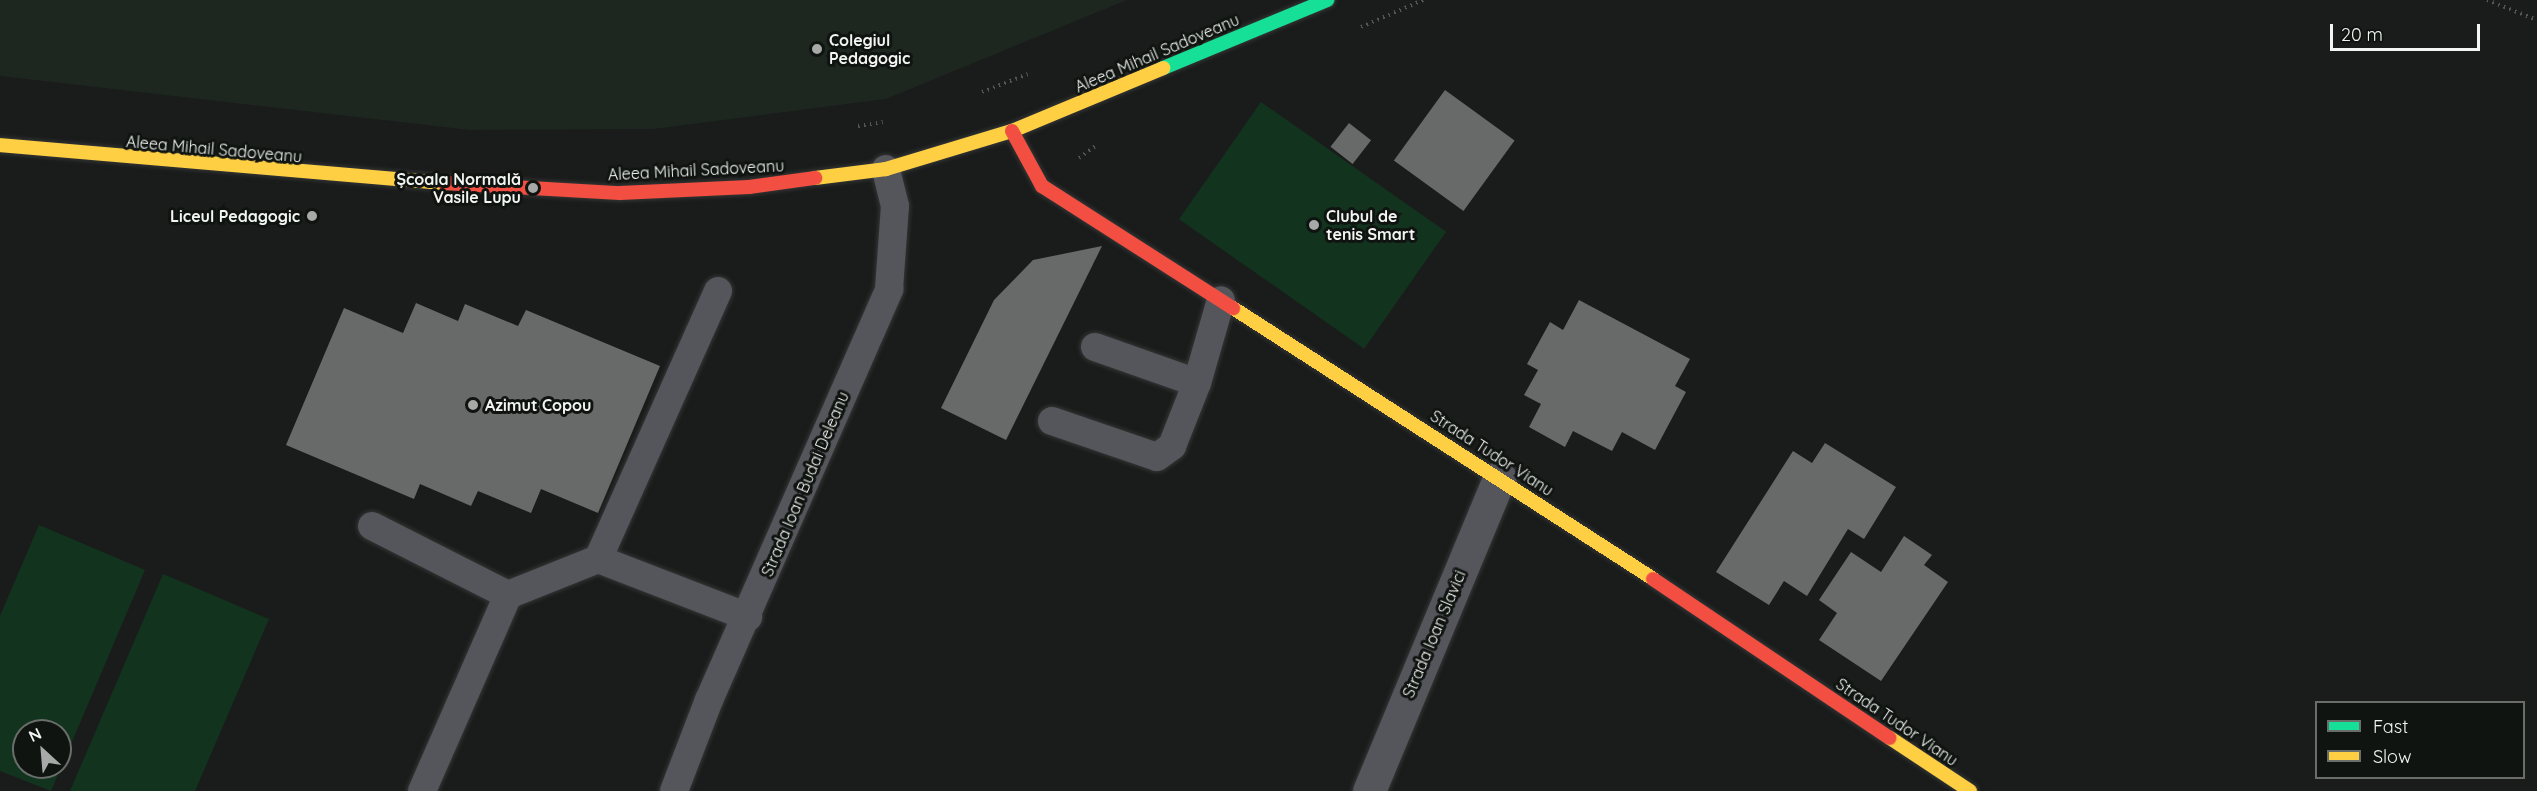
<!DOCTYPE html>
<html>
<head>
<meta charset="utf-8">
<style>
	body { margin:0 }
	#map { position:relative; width:2537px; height:791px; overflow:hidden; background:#1a1c1b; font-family:Quicksand,sans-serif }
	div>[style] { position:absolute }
	.built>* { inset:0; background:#1d261f }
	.green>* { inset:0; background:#12341e; transform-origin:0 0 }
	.building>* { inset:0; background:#686a69; transform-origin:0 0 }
	.path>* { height:4px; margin-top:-2px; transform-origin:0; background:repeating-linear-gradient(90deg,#555558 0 1.5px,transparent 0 6px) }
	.roads { filter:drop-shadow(0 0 2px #343635) drop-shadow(0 0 2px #343635) }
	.lane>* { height:28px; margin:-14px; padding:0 14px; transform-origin:14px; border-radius:14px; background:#55555c }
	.street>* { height:33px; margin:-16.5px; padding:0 16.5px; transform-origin:16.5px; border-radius:16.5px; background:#55555c }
	.fast>* { height:14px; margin:-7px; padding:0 7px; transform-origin:7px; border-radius:7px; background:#16e098 }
	.slow>* { height:14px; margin:-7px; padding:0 7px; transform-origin:7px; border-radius:7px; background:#ffcf43 }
	.jam>* { height:14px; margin:-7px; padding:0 7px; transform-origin:7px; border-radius:7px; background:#f24e42 }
	.dots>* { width:16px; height:16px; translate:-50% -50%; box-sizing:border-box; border:3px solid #101411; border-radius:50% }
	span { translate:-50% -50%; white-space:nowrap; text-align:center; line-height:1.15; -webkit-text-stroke:6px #101411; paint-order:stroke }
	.poi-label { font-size:16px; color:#f2f5f3; font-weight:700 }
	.left { translate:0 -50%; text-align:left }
	.right { translate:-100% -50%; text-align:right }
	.street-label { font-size:16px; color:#f2f5f3 }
	.legend { position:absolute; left:2315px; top:701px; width:210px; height:78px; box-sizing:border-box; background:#101411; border:2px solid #6a6e6b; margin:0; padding:8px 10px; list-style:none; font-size:18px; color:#f2f5f3 }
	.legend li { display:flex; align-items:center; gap:12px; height:30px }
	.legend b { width:30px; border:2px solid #6a6e6b }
	.north { position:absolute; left:12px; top:719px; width:60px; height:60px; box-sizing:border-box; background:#101411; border:2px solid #6a6e6b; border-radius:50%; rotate:334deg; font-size:16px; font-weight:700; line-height:24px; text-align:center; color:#f2f5f3 }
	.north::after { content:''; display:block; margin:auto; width:21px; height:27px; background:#a6a9a7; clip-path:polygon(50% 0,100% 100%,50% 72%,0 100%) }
	.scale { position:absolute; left:2330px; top:24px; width:150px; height:27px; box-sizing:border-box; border:3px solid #f2f5f3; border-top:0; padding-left:8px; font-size:18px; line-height:21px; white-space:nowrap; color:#f2f5f3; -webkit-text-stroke:4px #101411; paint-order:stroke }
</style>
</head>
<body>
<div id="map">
	<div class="built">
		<div style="clip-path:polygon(0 0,1127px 0,886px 99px,654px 129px,470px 130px,0 76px)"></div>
	</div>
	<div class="green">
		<div style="left:1261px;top:102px;width:226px;height:143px;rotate:35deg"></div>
		<div style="clip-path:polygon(evenodd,39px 525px,145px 570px,51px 791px,0 771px,0 616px,39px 525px,24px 731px,60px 731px,60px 767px,24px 767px,24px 731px)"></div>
		<div style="clip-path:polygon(163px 574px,269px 619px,195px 791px,70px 791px)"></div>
	</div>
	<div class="building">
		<div style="left:1445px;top:90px;width:86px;height:87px;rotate:36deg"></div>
		<div style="left:1349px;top:123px;width:28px;height:30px;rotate:38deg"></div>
		<div style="clip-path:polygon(1102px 246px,1006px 440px,941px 408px,994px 300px,1033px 260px)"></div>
		<div style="clip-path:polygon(1579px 300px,1690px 359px,1675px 386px,1686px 392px,1655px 450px,1622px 432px,1612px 451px,1573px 431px,1565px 447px,1529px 427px,1541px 404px,1524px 395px,1538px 370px,1527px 364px,1550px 322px,1563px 330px)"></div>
		<div style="clip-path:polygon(416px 303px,458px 321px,465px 304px,518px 326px,526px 310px,660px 366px,598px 513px,541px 489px,531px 513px,478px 491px,471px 506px,420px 484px,414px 499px,286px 445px,344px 308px,403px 333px)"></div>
		<div style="clip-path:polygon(1825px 443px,1896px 487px,1864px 539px,1848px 529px,1807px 596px,1784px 581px,1769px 605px,1716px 572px,1793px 451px,1812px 463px)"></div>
		<div style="clip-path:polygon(1904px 536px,1932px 555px,1924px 565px,1948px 582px,1881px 681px,1819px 640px,1837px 613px,1819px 600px,1851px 552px,1881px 572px)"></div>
	</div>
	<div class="path">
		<div style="left:2487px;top:0;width:54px;rotate:21.8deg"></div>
		<div style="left:1361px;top:27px;width:68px;rotate:-23.5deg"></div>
		<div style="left:982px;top:92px;width:49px;rotate:-21.4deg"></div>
		<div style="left:858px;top:126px;width:25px;rotate:-9deg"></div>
		<div style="left:1079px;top:158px;width:22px;rotate:-36deg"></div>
	</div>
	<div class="roads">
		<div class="lane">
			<div style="left:718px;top:291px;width:294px;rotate:114.1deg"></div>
			<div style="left:598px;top:559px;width:161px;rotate:21.1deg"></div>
			<div style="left:1095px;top:347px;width:108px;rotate:19.4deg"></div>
			<div style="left:1052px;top:421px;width:111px;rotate:18.9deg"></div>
			<div style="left:1157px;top:457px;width:19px;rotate:-36deg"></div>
			<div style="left:1172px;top:446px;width:68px;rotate:-68.4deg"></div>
			<div style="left:1197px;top:383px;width:86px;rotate:-73.9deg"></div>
			<div style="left:372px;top:526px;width:153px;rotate:26.9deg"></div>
			<div style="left:508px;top:595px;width:97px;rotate:-21.8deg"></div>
			<div style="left:422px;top:791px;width:214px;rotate:-66.3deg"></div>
			<div style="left:674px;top:791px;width:97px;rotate:-69deg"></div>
			<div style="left:709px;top:700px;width:449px;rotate:-66.3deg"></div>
			<div style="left:889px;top:289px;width:83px;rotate:-85.9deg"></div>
			<div style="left:895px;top:206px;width:38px;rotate:-104deg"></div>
		</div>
		<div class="street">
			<div style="left:1369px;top:791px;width:340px;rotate:-67.4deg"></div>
		</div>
		<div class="fast">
			<div style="left:1163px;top:68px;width:178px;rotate:-22.5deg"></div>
		</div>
		<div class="slow">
			<div style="left:0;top:145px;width:446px;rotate:4.9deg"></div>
			<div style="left:815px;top:178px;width:72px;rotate:-7.2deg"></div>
			<div style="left:886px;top:169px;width:132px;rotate:-16.8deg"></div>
			<div style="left:1012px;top:131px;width:164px;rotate:-22.6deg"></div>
			<div style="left:1233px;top:308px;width:500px;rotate:32.8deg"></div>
			<div style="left:1890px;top:738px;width:96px;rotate:33.5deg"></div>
		</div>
		<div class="jam">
			<div style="left:1012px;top:131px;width:63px;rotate:61.4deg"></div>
			<div style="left:1042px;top:186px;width:227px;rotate:32.6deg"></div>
			<div style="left:444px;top:183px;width:176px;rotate:3.3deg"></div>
			<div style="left:620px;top:193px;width:129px;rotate:-2.7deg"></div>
			<div style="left:749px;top:187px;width:67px;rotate:-7.8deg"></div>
			<div style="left:1653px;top:579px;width:285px;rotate:33.9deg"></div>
		</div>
	</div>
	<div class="dots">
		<div style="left:817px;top:49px;background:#a6a9a7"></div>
		<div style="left:533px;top:188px;background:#a6a9a7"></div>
		<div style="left:312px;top:216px;background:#a6a9a7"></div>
		<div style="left:1314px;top:225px;background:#a6a9a7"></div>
		<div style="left:473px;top:405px;background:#a6a9a7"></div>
	</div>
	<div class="poi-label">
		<span class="left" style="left:829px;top:49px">Colegiul<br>Pedagogic</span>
		<span class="right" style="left:521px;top:188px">Școala Normală<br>Vasile Lupu</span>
		<span class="right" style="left:300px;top:216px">Liceul Pedagogic</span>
		<span class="left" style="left:1326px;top:225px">Clubul de<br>tenis Smart</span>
		<span class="left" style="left:485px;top:405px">Azimut Copou</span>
	</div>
	<div class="street-label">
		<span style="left:1157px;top:53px;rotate:-23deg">Aleea Mihail Sadoveanu</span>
		<span style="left:214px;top:149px;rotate:5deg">Aleea Mihail Sadoveanu</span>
		<span style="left:696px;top:170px;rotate:-3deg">Aleea Mihail Sadoveanu</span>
		<span style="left:1492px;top:453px;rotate:33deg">Strada Tudor Vianu</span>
		<span style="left:805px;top:484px;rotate:-67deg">Strada Ioan Budai Deleanu</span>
		<span style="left:1434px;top:634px;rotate:-67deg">Strada Ioan Slavici</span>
		<span style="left:1897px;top:722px;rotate:34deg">Strada Tudor Vianu</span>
	</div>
	<ul class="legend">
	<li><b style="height:8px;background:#16e098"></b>Fast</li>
	<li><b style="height:8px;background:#ffcf43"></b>Slow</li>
	</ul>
	<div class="north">N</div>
	<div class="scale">20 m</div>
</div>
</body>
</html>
